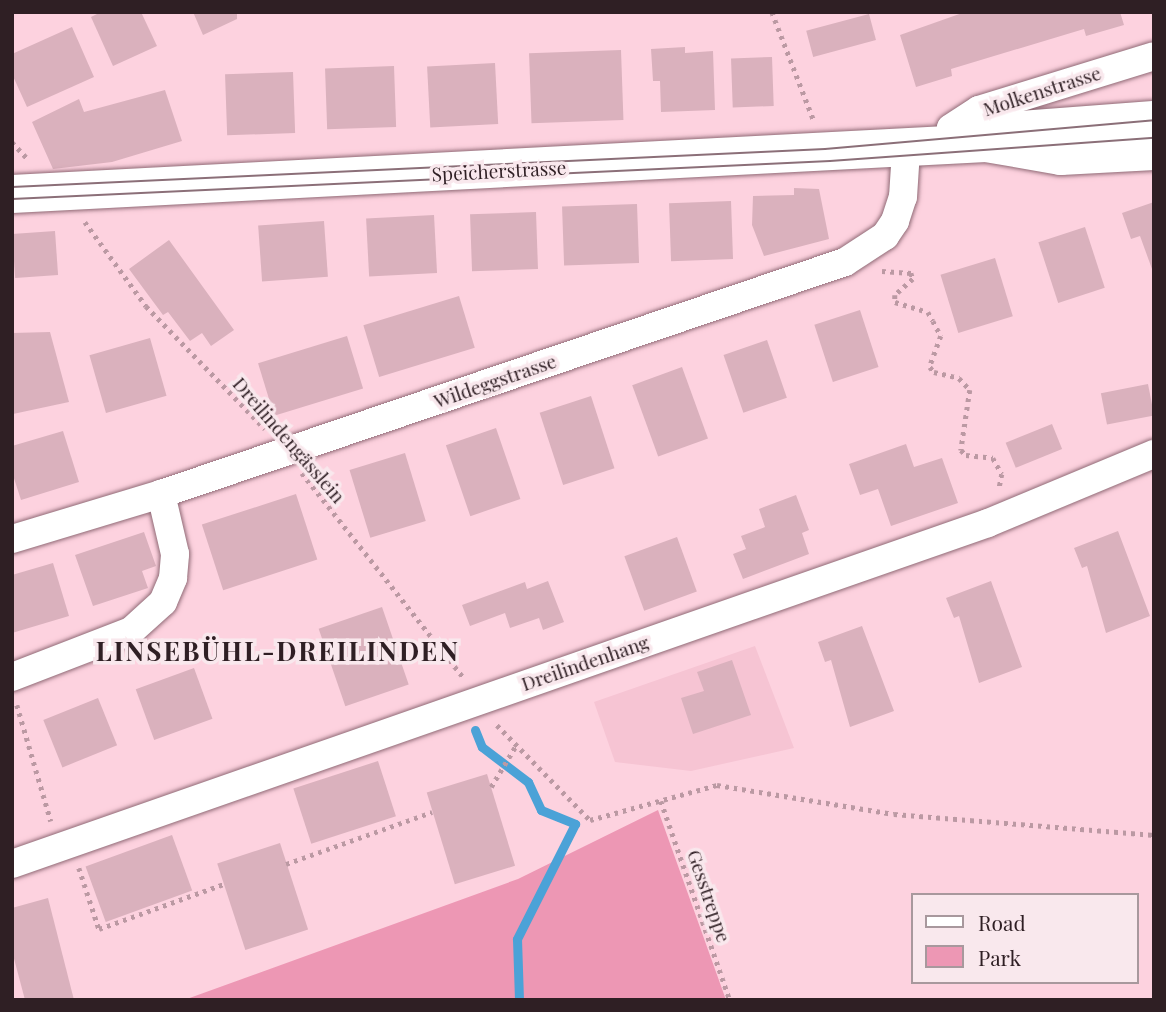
<!DOCTYPE html>
<html>
<head>
<meta charset="utf-8">
<style>
	body { margin:0 }
	#map { position:relative; width:1166px; height:1012px; overflow:hidden; background:#fdd2df; font-family:"Playfair Display",serif }
	div>[style] { position:absolute }
	.built>* { inset:0; background:#f6c4d3 }
	.green>* { inset:0; background:#ed97b4 }
	.stream>* { height:9px; margin:-4.5px; padding:0 4.5px; transform-origin:4.5px; border-radius:4.5px; background:#4ba2d7 }
	.building>* { inset:0; background:#dab1bd; transform-origin:0 0 }
	.path>* { height:4.5px; margin-top:-2.25px; transform-origin:0; background:repeating-linear-gradient(90deg,#bb99a3 0 3.5px,transparent 0 8.5px) }
	.roads { filter:drop-shadow(0 0 2px #906a76) drop-shadow(0 0 2px #906a76) }
	.minor>* { height:28px; margin:-14px; padding:0 14px; transform-origin:14px; border-radius:14px; background:#fff }
	.secondary>* { height:38px; margin:-19px; padding:0 19px; transform-origin:19px; border-radius:19px; background:#fff }
	.tram>* { height:2px; margin:-1px; padding:0 1px; transform-origin:1px; border-radius:1px; background:#8b6f78 }
	span { translate:-50% -50%; white-space:nowrap; text-align:center; line-height:1.15; -webkit-text-stroke:7px #f9e8ed; paint-order:stroke }
	.street-label { font-size:19px; color:#2f1f24 }
	.district-label { font-size:26px; color:#2f1f24; font-weight:700; letter-spacing:2px }
	.frame { position:absolute; inset:0; border:14px solid #2f1f24; pointer-events:none }
	.legend { position:absolute; left:911px; top:893px; width:228px; height:91px; box-sizing:border-box; background:#f9e8ed; border:2px solid #a8989d; margin:0; padding:9px 12px; list-style:none; font-size:21px; color:#2f1f24 }
	.legend li { display:flex; align-items:center; gap:14px; height:35px }
	.legend b { width:35px; border:2px solid #a8989d }
</style>
</head>
<body>
<div id="map">
	<div class="built">
		<div style="clip-path:polygon(755px 646px,794px 748px,691px 771px,615px 762px,594px 702px)"></div>
	</div>
	<div class="green">
		<div style="clip-path:polygon(658px 810px,726px 1000px,184px 1000px,518px 879px)"></div>
	</div>
	<div class="stream">
		<div style="left:475px;top:730px;width:18px;rotate:68deg"></div>
		<div style="left:482px;top:747px;width:58px;rotate:37.3deg"></div>
		<div style="left:528px;top:782px;width:31px;rotate:65deg"></div>
		<div style="left:541px;top:810px;width:37px;rotate:22deg"></div>
		<div style="left:575px;top:824px;width:129px;rotate:116.8deg"></div>
		<div style="left:517px;top:939px;width:61px;rotate:88.1deg"></div>
	</div>
	<div class="building">
		<div style="clip-path:polygon(101px 12px,141px 12px,157px 46px,113px 66px,91px 17px)"></div>
		<div style="clip-path:polygon(193px 12px,237px 12px,237px 19px,203px 35px)"></div>
		<div style="clip-path:polygon(965px 12px,1120px 12px,1124px 25px,1086px 36px,1084px 29px,951px 69px,952px 76px,916px 87px,900px 35px)"></div>
		<div style="left:869px;top:14px;width:27px;height:65px;rotate:75deg"></div>
		<div style="clip-path:polygon(72px 27px,94px 77px,27px 107px,12px 74px,12px 54px)"></div>
		<div style="clip-path:polygon(685px 47px,685px 53px,713px 51px,715px 110px,661px 112px,660px 81px,653px 81px,651px 49px)"></div>
		<div style="left:621px;top:50px;width:70px;height:92px;rotate:88deg"></div>
		<div style="left:772px;top:57px;width:49px;height:41px;rotate:88deg"></div>
		<div style="left:495px;top:63px;width:61px;height:68px;rotate:87deg"></div>
		<div style="left:394px;top:66px;width:61px;height:69px;rotate:88deg"></div>
		<div style="left:293px;top:72px;width:61px;height:68px;rotate:88deg"></div>
		<div style="clip-path:polygon(165px 90px,182px 141px,112px 162px,53px 169px,32px 122px,79px 99px,84px 112px)"></div>
		<div style="clip-path:polygon(794px 188px,819px 189px,829px 239px,764px 256px,752px 225px,753px 196px,794px 195px)"></div>
		<div style="left:731px;top:201px;width:58px;height:62px;rotate:88deg"></div>
		<div style="clip-path:polygon(1154px 202px,1154px 268px,1152px 269px,1140px 236px,1131px 239px,1122px 213px)"></div>
		<div style="left:637px;top:204px;width:59px;height:75px;rotate:88deg"></div>
		<div style="left:536px;top:212px;width:57px;height:66px;rotate:88deg"></div>
		<div style="left:434px;top:215px;width:58px;height:68px;rotate:87deg"></div>
		<div style="left:324px;top:221px;width:56px;height:66px;rotate:86deg"></div>
		<div style="left:1085px;top:227px;width:64px;height:49px;rotate:72deg"></div>
		<div style="left:55px;top:231px;width:44px;height:43px;rotate:86deg"></div>
		<div style="clip-path:polygon(169px 240px,234px 330px,211px 346px,202px 333px,190px 341px,168px 312px,163px 315px,129px 269px)"></div>
		<div style="left:995px;top:258px;width:61px;height:57px;rotate:73deg"></div>
		<div style="left:459px;top:296px;width:54px;height:100px;rotate:73deg"></div>
		<div style="left:860px;top:310px;width:60px;height:48px;rotate:72deg"></div>
		<div style="clip-path:polygon(50px 332px,69px 402px,13px 414px,12px 333px)"></div>
		<div style="left:347px;top:336px;width:55px;height:93px;rotate:73deg"></div>
		<div style="left:150px;top:338px;width:60px;height:63px;rotate:74deg"></div>
		<div style="left:767px;top:340px;width:61px;height:46px;rotate:71deg"></div>
		<div style="left:682px;top:367px;width:76px;height:53px;rotate:70deg"></div>
		<div style="left:1148px;top:384px;width:32px;height:48px;rotate:79deg"></div>
		<div style="left:591px;top:396px;width:76px;height:54px;rotate:72deg"></div>
		<div style="left:1052px;top:424px;width:27px;height:50px;rotate:68deg"></div>
		<div style="left:496px;top:428px;width:75px;height:53px;rotate:71deg"></div>
		<div style="clip-path:polygon(63px 431px,79px 482px,21px 500px,12px 472px,12px 446px)"></div>
		<div style="clip-path:polygon(906px 444px,914px 467px,942px 458px,958px 503px,891px 526px,878px 489px,860px 495px,849px 464px)"></div>
		<div style="left:405px;top:453px;width:71px;height:58px;rotate:73deg"></div>
		<div style="left:296px;top:494px;width:69px;height:99px;rotate:72deg"></div>
		<div style="clip-path:polygon(796px 495px,809px 530px,802px 533px,809px 554px,743px 579px,733px 554px,746px 549px,741px 536px,765px 527px,759px 509px)"></div>
		<div style="clip-path:polygon(1118px 531px,1150px 616px,1106px 633px,1087px 566px,1082px 568px,1074px 548px)"></div>
		<div style="clip-path:polygon(144px 532px,156px 566px,142px 571px,148px 588px,93px 606px,75px 555px)"></div>
		<div style="left:677px;top:537px;width:58px;height:56px;rotate:70deg"></div>
		<div style="clip-path:polygon(53px 563px,69px 616px,12px 633px,12px 575px)"></div>
		<div style="clip-path:polygon(548px 581px,564px 622px,543px 630px,539px 618px,510px 628px,505px 613px,470px 626px,462px 605px,525px 582px,527px 589px)"></div>
		<div style="clip-path:polygon(991px 581px,1022px 667px,979px 683px,959px 616px,954px 618px,946px 598px)"></div>
		<div style="left:382px;top:607px;width:82px;height:67px;rotate:71deg"></div>
		<div style="clip-path:polygon(862px 626px,894px 711px,850px 727px,831px 660px,825px 662px,818px 642px)"></div>
		<div style="clip-path:polygon(732px 660px,751px 715px,693px 734px,681px 698px,704px 691px,697px 672px)"></div>
		<div style="left:194px;top:668px;width:54px;height:62px;rotate:70deg"></div>
		<div style="left:98px;top:698px;width:51px;height:59px;rotate:68deg"></div>
		<div style="left:378px;top:761px;width:58px;height:89px;rotate:72deg"></div>
		<div style="left:487px;top:774px;width:96px;height:63px;rotate:73deg"></div>
		<div style="left:172px;top:835px;width:59px;height:92px;rotate:70deg"></div>
		<div style="left:280px;top:843px;width:91px;height:66px;rotate:72deg"></div>
		<div style="clip-path:polygon(48px 898px,74px 1000px,25px 1000px,12px 951px,12px 908px)"></div>
	</div>
	<div class="path">
		<div style="left:772px;top:12px;width:117px;rotate:68.9deg"></div>
		<div style="left:12px;top:142px;width:23px;rotate:47deg"></div>
		<div style="left:85px;top:222px;width:104px;rotate:54deg"></div>
		<div style="left:146px;top:306px;width:171px;rotate:45.9deg"></div>
		<div style="left:882px;top:271px;width:29px;rotate:4deg"></div>
		<div style="left:911px;top:273px;width:6px;rotate:72deg"></div>
		<div style="left:913px;top:279px;width:24px;rotate:138deg"></div>
		<div style="left:895px;top:295px;width:7px;rotate:90deg"></div>
		<div style="left:895px;top:302px;width:34px;rotate:17deg"></div>
		<div style="left:928px;top:312px;width:10px;rotate:61deg"></div>
		<div style="left:933px;top:321px;width:17px;rotate:62deg"></div>
		<div style="left:941px;top:336px;width:33px;rotate:110deg"></div>
		<div style="left:930px;top:367px;width:6px;rotate:51deg"></div>
		<div style="left:934px;top:372px;width:26px;rotate:13deg"></div>
		<div style="left:959px;top:378px;width:16px;rotate:47deg"></div>
		<div style="left:970px;top:390px;width:61px;rotate:98.5deg"></div>
		<div style="left:961px;top:450px;width:7px;rotate:45deg"></div>
		<div style="left:966px;top:455px;width:27px;rotate:6deg"></div>
		<div style="left:993px;top:458px;width:18px;rotate:61deg"></div>
		<div style="left:1002px;top:474px;width:15px;rotate:101deg"></div>
		<div style="left:302px;top:473px;width:261px;rotate:51.7deg"></div>
		<div style="left:17px;top:705px;width:121px;rotate:73.7deg"></div>
		<div style="left:497px;top:725px;width:133px;rotate:45.6deg"></div>
		<div style="left:590px;top:820px;width:132px;rotate:-15.4deg"></div>
		<div style="left:717px;top:785px;width:179px;rotate:9.3deg"></div>
		<div style="left:894px;top:814px;width:261px;rotate:4.6deg"></div>
		<div style="left:491px;top:787px;width:47px;rotate:-59deg"></div>
		<div style="left:661px;top:801px;width:211px;rotate:70.9deg"></div>
		<div style="left:286px;top:864px;width:155px;rotate:-19.6deg"></div>
		<div style="left:79px;top:868px;width:64px;rotate:71.8deg"></div>
		<div style="left:99px;top:929px;width:133px;rotate:-19.8deg"></div>
	</div>
	<div class="roads">
		<div class="minor">
			<div style="left:948px;top:146px;width:18px;rotate:-81deg"></div>
			<div style="left:951px;top:128px;width:33px;rotate:-33deg"></div>
			<div style="left:979px;top:110px;width:183px;rotate:-17.1deg"></div>
			<div style="left:12px;top:539px;width:156px;rotate:-16.8deg"></div>
			<div style="left:161px;top:494px;width:722px;rotate:-18.74deg"></div>
			<div style="left:845px;top:262px;width:48px;rotate:-33deg"></div>
			<div style="left:885px;top:236px;width:18px;rotate:-56deg"></div>
			<div style="left:895px;top:221px;width:25px;rotate:-72deg"></div>
			<div style="left:903px;top:197px;width:47px;rotate:-86.3deg"></div>
			<div style="left:12px;top:677px;width:128px;rotate:-21.1deg"></div>
			<div style="left:131px;top:631px;width:43px;rotate:-42.2deg"></div>
			<div style="left:163px;top:602px;width:26px;rotate:-67deg"></div>
			<div style="left:173px;top:578px;width:24px;rotate:-85deg"></div>
			<div style="left:175px;top:554px;width:62px;rotate:-103.1deg"></div>
			<div style="left:12px;top:864px;width:1034px;rotate:-19.26deg"></div>
			<div style="left:988px;top:523px;width:180px;rotate:-22.6deg"></div>
		</div>
		<div class="secondary">
			<div style="left:991px;top:140px;width:19px;rotate:-28deg"></div>
			<div style="left:1008px;top:131px;width:146px;rotate:-4.3deg"></div>
			<div style="left:12px;top:194px;width:975px;rotate:-3deg"></div>
			<div style="left:986px;top:143px;width:76px;rotate:9.8deg"></div>
			<div style="left:1061px;top:156px;width:93px;rotate:-3.1deg"></div>
		</div>
	</div>
	<div class="tram">
		<div style="left:12px;top:187px;width:814px;rotate:-2.68deg"></div>
		<div style="left:825px;top:149px;width:330px;rotate:-5deg"></div>
		<div style="left:12px;top:199px;width:819px;rotate:-2.66deg"></div>
		<div style="left:830px;top:161px;width:325px;rotate:-4.1deg"></div>
	</div>
	<div class="street-label">
		<span style="left:1042px;top:91px;rotate:-18deg">Molkenstrasse</span>
		<span style="left:499px;top:171px;rotate:-3deg">Speicherstrasse</span>
		<span style="left:495px;top:381px;rotate:-19deg">Wildeggstrasse</span>
		<span style="left:289px;top:440px;rotate:49deg">Dreilindengässlein</span>
		<span style="left:585px;top:663px;rotate:-19deg">Dreilindenhang</span>
		<span style="left:709px;top:896px;rotate:71deg">Gesstreppe</span>
	</div>
	<div class="district-label">
		<span style="left:278px;top:651px">LINSEBÜHL-DREILINDEN</span>
	</div>
	<div class="frame"></div>
	<ul class="legend">
	<li><b style="height:9px;background:#fff"></b>Road</li>
	<li><b style="height:19px;background:#ed97b4"></b>Park</li>
	</ul>
</div>
</body>
</html>
